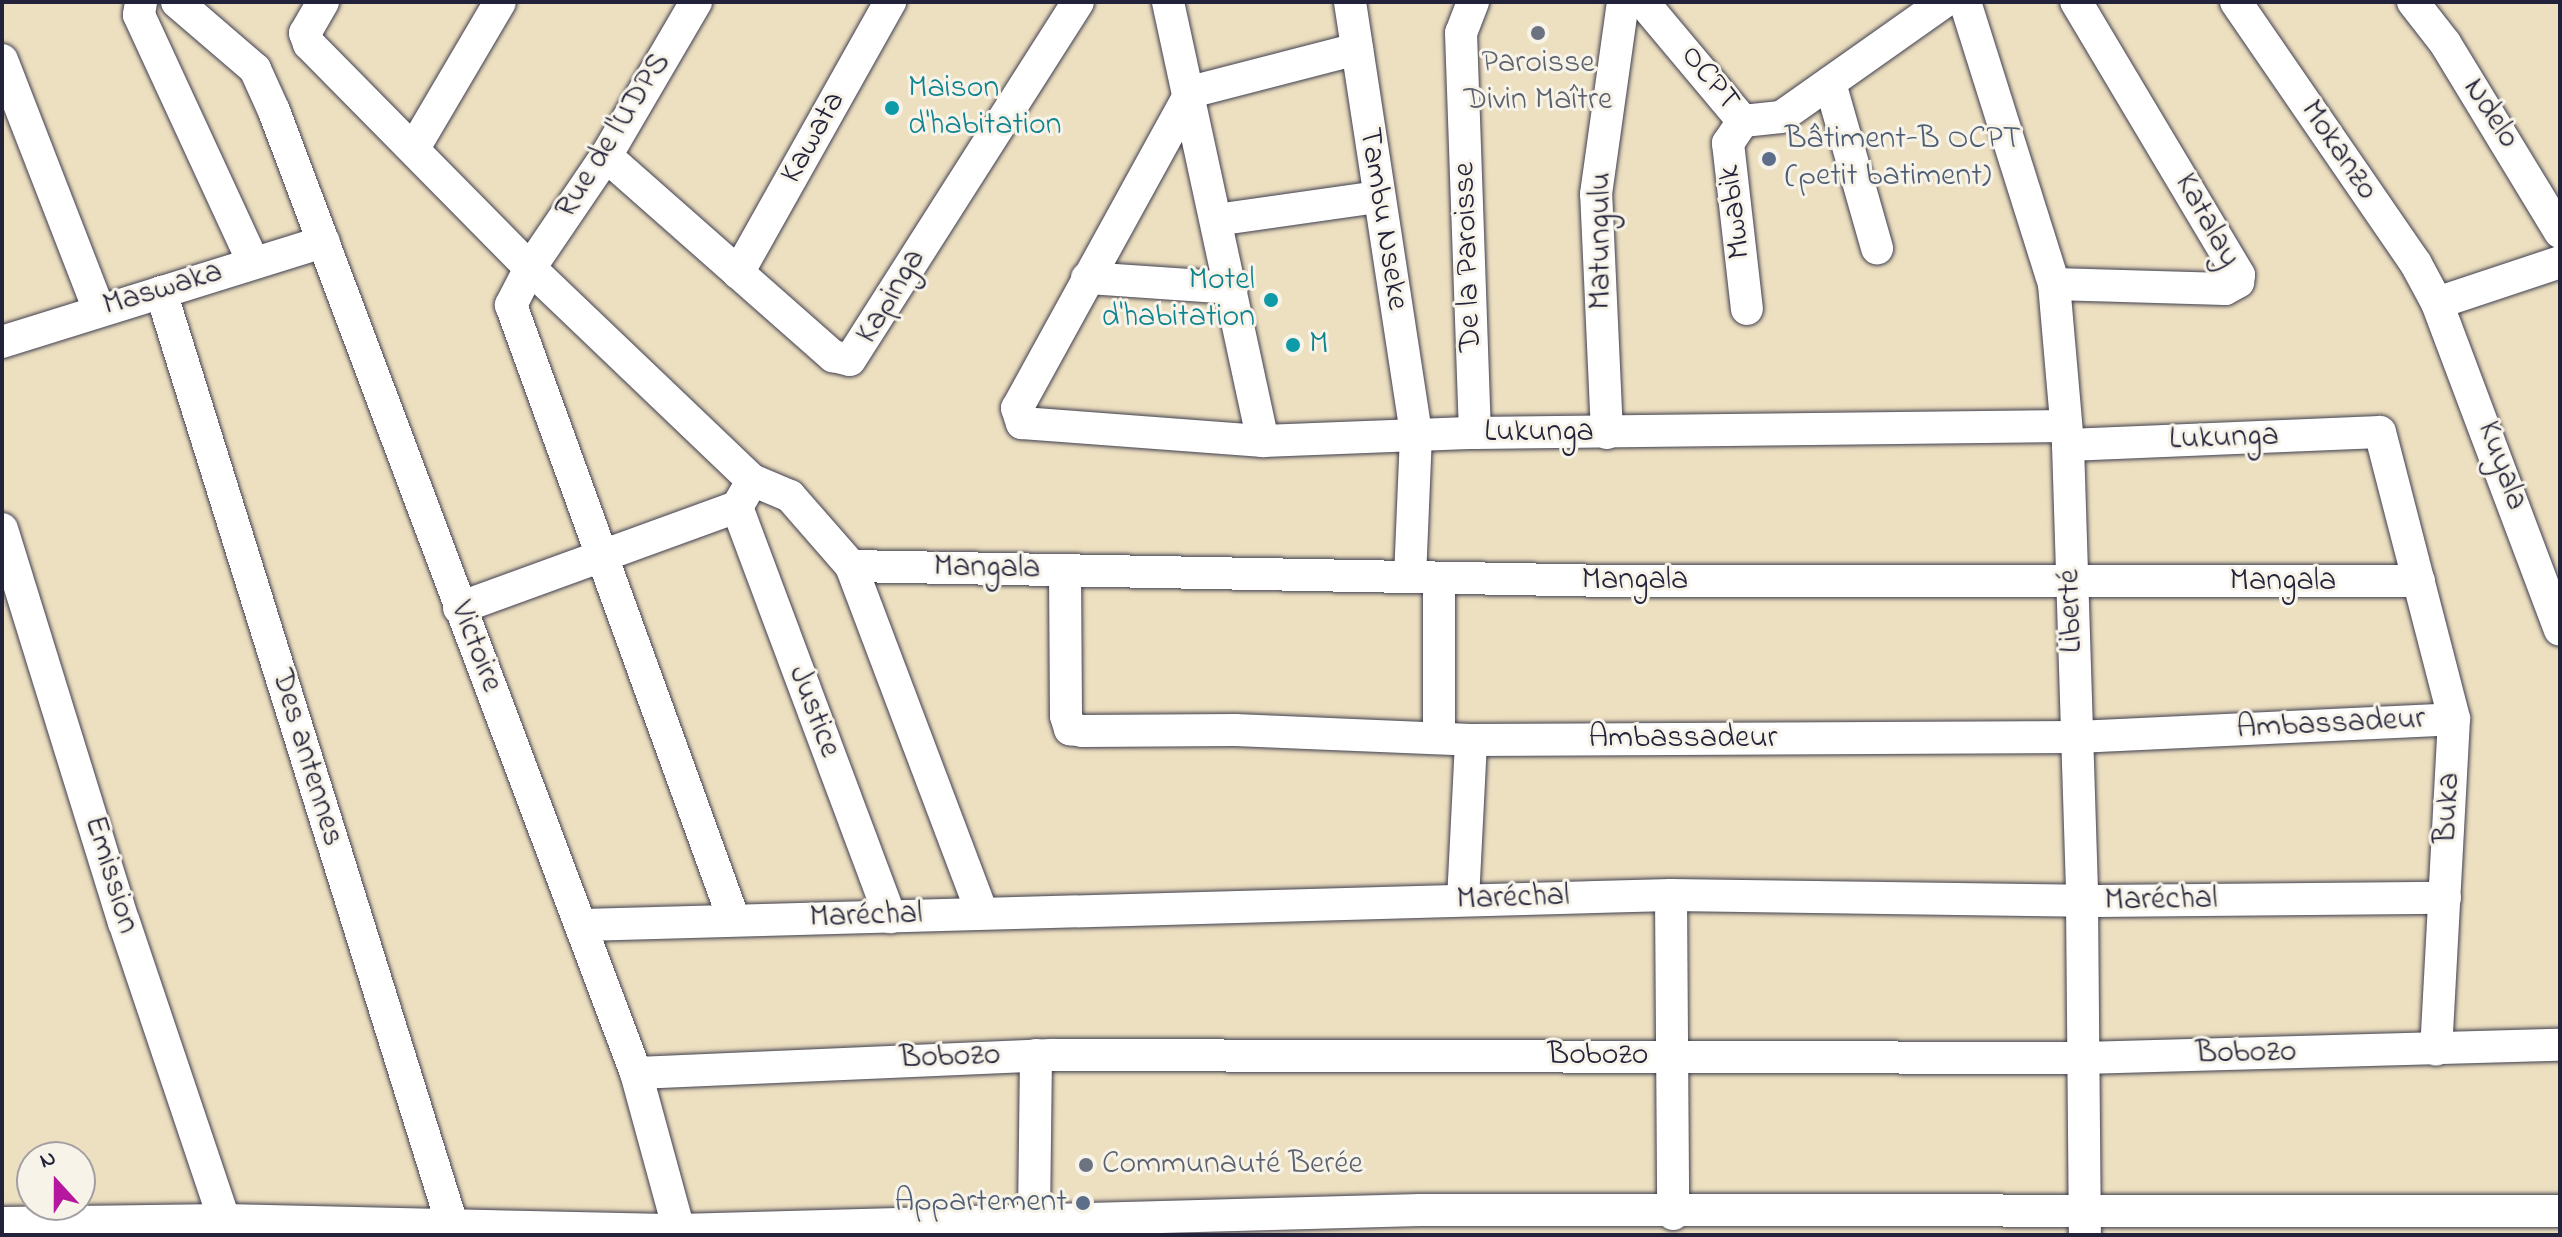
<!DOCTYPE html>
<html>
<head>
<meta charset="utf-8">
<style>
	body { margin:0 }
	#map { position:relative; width:2562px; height:1237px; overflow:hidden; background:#ede0c0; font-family:"Indie Flower",sans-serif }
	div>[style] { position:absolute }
	.roads { filter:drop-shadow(0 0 2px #403e4f) drop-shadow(0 0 2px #403e4f) }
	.minor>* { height:32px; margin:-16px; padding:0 16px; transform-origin:16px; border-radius:16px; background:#fff }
	.dots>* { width:22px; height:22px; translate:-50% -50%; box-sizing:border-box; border:4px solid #f7f3e8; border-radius:50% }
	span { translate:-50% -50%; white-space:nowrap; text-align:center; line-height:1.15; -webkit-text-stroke:6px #f7f3e8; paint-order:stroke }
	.worship-label { font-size:32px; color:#5b616d }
	.left { translate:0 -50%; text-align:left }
	.street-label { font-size:32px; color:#22223b }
	.culture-label { font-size:32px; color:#0d838f }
	.right { translate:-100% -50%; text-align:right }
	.service-label { font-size:32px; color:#4e5e75 }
	.frame { position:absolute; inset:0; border:4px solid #22223b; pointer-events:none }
	.north { position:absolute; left:16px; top:1141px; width:80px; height:80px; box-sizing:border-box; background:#f7f3e8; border:2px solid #a29fa3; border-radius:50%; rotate:339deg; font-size:22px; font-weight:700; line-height:32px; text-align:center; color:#22223b }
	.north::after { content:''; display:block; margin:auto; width:28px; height:36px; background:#b5179e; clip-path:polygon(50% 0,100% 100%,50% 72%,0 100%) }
</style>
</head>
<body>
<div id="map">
	<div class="roads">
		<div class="minor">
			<div style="left:141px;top:2px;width:13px;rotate:99deg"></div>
			<div style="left:139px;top:15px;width:272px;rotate:65.2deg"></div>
			<div style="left:177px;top:2px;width:103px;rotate:40.7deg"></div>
			<div style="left:255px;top:69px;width:46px;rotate:65.7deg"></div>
			<div style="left:274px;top:111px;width:1028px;rotate:69.38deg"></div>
			<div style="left:636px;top:1073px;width:163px;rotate:74.7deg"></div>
			<div style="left:323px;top:2px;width:36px;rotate:120deg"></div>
			<div style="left:305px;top:33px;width:12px;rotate:70deg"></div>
			<div style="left:309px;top:44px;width:315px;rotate:45.4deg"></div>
			<div style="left:530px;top:268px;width:307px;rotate:43.7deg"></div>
			<div style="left:752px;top:480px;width:41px;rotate:22.8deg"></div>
			<div style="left:790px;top:496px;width:93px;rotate:48.9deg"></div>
			<div style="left:851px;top:566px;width:370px;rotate:69.3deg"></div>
			<div style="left:696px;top:2px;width:178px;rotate:120.3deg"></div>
			<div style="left:606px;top:156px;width:135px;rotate:124.2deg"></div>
			<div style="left:530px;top:268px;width:42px;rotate:117.2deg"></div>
			<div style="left:511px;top:305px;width:654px;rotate:70.07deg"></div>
			<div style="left:1168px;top:2px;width:449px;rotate:77.8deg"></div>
			<div style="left:1350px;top:2px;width:438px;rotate:81.3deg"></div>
			<div style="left:1416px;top:435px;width:142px;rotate:92.4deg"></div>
			<div style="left:1473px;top:2px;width:33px;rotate:111deg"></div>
			<div style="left:1461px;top:33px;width:400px;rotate:88deg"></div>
			<div style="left:1643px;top:2px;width:155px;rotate:50deg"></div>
			<div style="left:1965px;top:2px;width:296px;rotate:72.5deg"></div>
			<div style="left:2054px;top:284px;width:162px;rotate:85deg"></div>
			<div style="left:2068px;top:445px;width:456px;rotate:88.2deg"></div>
			<div style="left:2082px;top:901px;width:334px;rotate:89.5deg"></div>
			<div style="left:2236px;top:2px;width:318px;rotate:55.5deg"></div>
			<div style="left:2416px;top:264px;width:44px;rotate:61.7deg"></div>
			<div style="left:2437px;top:303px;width:349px;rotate:69.4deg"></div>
			<div style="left:2413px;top:2px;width:52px;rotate:52deg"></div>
			<div style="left:2445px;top:43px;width:221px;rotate:58.7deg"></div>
			<div style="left:1357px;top:49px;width:171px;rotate:165.5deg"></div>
			<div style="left:1191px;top:92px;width:361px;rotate:118.8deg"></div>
			<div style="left:1017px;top:408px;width:16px;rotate:72deg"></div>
			<div style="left:1022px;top:423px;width:242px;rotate:4.3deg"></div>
			<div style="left:1263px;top:441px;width:212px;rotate:-2.2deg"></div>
			<div style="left:1475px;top:433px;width:590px;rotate:-0.68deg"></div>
			<div style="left:2px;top:60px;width:268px;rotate:68.8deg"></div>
			<div style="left:1830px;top:83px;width:172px;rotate:74.1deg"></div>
			<div style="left:1743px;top:121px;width:38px;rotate:-6deg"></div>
			<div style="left:1781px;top:117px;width:199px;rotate:-35.2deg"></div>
			<div style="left:1743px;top:121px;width:27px;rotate:124deg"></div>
			<div style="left:1728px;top:143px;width:167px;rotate:83.5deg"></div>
			<div style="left:414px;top:148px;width:169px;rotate:-59.5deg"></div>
			<div style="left:606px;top:156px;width:303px;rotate:41.4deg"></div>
			<div style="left:833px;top:356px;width:17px;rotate:13deg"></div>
			<div style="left:850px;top:360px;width:424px;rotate:-57.5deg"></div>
			<div style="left:1216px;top:220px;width:163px;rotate:-8.1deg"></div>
			<div style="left:738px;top:273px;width:311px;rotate:-60.7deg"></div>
			<div style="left:1087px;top:278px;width:145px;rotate:3.9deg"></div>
			<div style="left:2054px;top:284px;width:171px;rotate:1.7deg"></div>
			<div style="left:2225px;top:289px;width:15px;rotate:-28deg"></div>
			<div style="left:2238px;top:282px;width:7px;rotate:-82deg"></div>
			<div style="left:2239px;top:275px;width:318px;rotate:-120.8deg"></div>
			<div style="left:161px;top:292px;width:976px;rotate:72.66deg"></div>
			<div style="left:2437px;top:303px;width:130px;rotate:-18.4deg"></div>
			<div style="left:2px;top:342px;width:337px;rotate:-17.3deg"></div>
			<div style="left:1607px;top:433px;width:239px;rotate:-92.6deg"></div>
			<div style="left:1596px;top:194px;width:194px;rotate:-82deg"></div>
			<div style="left:2068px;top:445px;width:312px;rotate:-2.4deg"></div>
			<div style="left:2380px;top:432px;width:296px;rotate:75.5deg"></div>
			<div style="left:2454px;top:719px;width:331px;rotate:93.1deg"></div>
			<div style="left:737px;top:507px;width:438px;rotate:69.5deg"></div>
			<div style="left:2px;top:529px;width:412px;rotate:72.8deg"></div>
			<div style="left:124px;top:922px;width:314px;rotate:71.4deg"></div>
			<div style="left:851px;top:566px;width:758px;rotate:1.13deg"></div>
			<div style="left:1609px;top:581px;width:810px"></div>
			<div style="left:1065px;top:571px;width:145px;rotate:89.6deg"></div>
			<div style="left:1066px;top:716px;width:14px;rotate:73deg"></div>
			<div style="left:1070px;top:729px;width:13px;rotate:9deg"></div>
			<div style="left:1083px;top:731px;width:152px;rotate:-0.4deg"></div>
			<div style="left:1235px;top:730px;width:236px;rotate:2.4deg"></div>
			<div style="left:1471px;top:740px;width:606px;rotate:-0.28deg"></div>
			<div style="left:2077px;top:737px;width:377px;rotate:-2.7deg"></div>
			<div style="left:1439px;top:578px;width:160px;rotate:90deg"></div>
			<div style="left:459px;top:608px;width:296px;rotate:-20deg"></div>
			<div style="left:737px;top:507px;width:22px;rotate:-60deg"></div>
			<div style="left:1671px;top:895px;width:319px;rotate:89.6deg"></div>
			<div style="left:1463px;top:900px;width:160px;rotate:-87.1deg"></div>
			<div style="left:583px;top:925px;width:1088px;rotate:-1.58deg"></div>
			<div style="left:1671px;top:895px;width:411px;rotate:0.8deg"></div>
			<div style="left:2082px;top:901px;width:363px;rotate:-0.5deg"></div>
			<div style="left:636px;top:1073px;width:416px;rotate:-2.5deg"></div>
			<div style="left:1052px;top:1055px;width:1029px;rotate:0.17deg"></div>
			<div style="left:2081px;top:1058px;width:479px;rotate:-1.6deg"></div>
			<div style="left:1034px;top:1219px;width:164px;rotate:-89.3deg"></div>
			<div style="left:2px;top:1223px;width:222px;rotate:-0.8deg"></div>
			<div style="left:224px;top:1220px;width:455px;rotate:1.3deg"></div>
			<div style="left:679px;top:1230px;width:741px;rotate:-1.55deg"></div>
			<div style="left:1420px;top:1210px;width:1140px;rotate:0.05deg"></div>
		</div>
	</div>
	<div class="dots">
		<div style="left:1538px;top:33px;background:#6b7280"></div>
		<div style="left:892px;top:108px;background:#0f9aa8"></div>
		<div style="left:1769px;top:159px;background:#5c6f8a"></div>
		<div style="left:1271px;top:300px;background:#0f9aa8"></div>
		<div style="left:1293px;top:345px;background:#0f9aa8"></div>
		<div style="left:1086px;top:1165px;background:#6b7280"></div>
		<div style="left:1083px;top:1203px;background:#5c6f8a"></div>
	</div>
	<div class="worship-label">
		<span style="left:1538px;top:83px">Paroisse<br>Divin Maître</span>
		<span class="left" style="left:1102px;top:1165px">Communauté Berée</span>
	</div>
	<div class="street-label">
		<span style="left:1709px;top:79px;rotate:51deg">OCPT</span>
		<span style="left:2490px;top:114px;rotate:57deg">Ndelo</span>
		<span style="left:614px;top:136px;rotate:-58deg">Rue de l'UDPS</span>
		<span style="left:814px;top:138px;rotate:-61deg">Kawata</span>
		<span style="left:2338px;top:151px;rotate:56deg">Mokanzo</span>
		<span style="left:1736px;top:212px;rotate:-97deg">Mwabik</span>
		<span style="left:1382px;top:219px;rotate:81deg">Tambu Nseke</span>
		<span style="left:2206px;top:221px;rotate:61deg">Katalay</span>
		<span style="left:1602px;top:241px;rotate:-90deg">Matungulu</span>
		<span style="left:1469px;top:257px;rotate:-92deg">De la Paroisse</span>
		<span style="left:163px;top:290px;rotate:-17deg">Maswaka</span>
		<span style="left:892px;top:297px;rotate:-59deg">Kapinga</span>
		<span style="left:1539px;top:433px">Lukunga</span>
		<span style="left:2224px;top:439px;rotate:-2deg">Lukunga</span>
		<span style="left:2501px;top:466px;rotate:70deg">Kuyala</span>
		<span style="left:987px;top:569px;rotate:1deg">Mangala</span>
		<span style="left:1635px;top:581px">Mangala</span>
		<span style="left:2283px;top:582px">Mangala</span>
		<span style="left:2072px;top:611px;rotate:-92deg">Liberté</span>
		<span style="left:475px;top:647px;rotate:69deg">Victoire</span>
		<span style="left:813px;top:712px;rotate:69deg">Justice</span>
		<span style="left:2331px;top:725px;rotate:-3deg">Ambassadeur</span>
		<span style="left:1683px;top:739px">Ambassadeur</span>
		<span style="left:306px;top:758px;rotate:73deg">Des antennes</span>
		<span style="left:2449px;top:808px;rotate:-87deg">Buka</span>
		<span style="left:110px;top:875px;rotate:73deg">Emission</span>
		<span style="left:1513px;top:899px;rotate:-2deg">Maréchal</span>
		<span style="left:2161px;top:901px;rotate:-1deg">Maréchal</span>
		<span style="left:866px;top:917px;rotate:-2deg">Maréchal</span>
		<span style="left:2246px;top:1054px;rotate:-1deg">Bobozo</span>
		<span style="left:1598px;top:1056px">Bobozo</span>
		<span style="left:950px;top:1058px;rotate:-2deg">Bobozo</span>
	</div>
	<div class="culture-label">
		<span class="left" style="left:908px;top:108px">Maison<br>d'habitation</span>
		<span class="right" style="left:1255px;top:300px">Motel<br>d'habitation</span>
		<span class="left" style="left:1309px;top:345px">M</span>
	</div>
	<div class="service-label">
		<span class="left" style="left:1785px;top:159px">Bâtiment-B OCPT<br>(petit batiment)</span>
		<span class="right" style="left:1067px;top:1203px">Appartement</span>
	</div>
	<div class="frame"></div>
	<div class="north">N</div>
</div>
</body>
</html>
